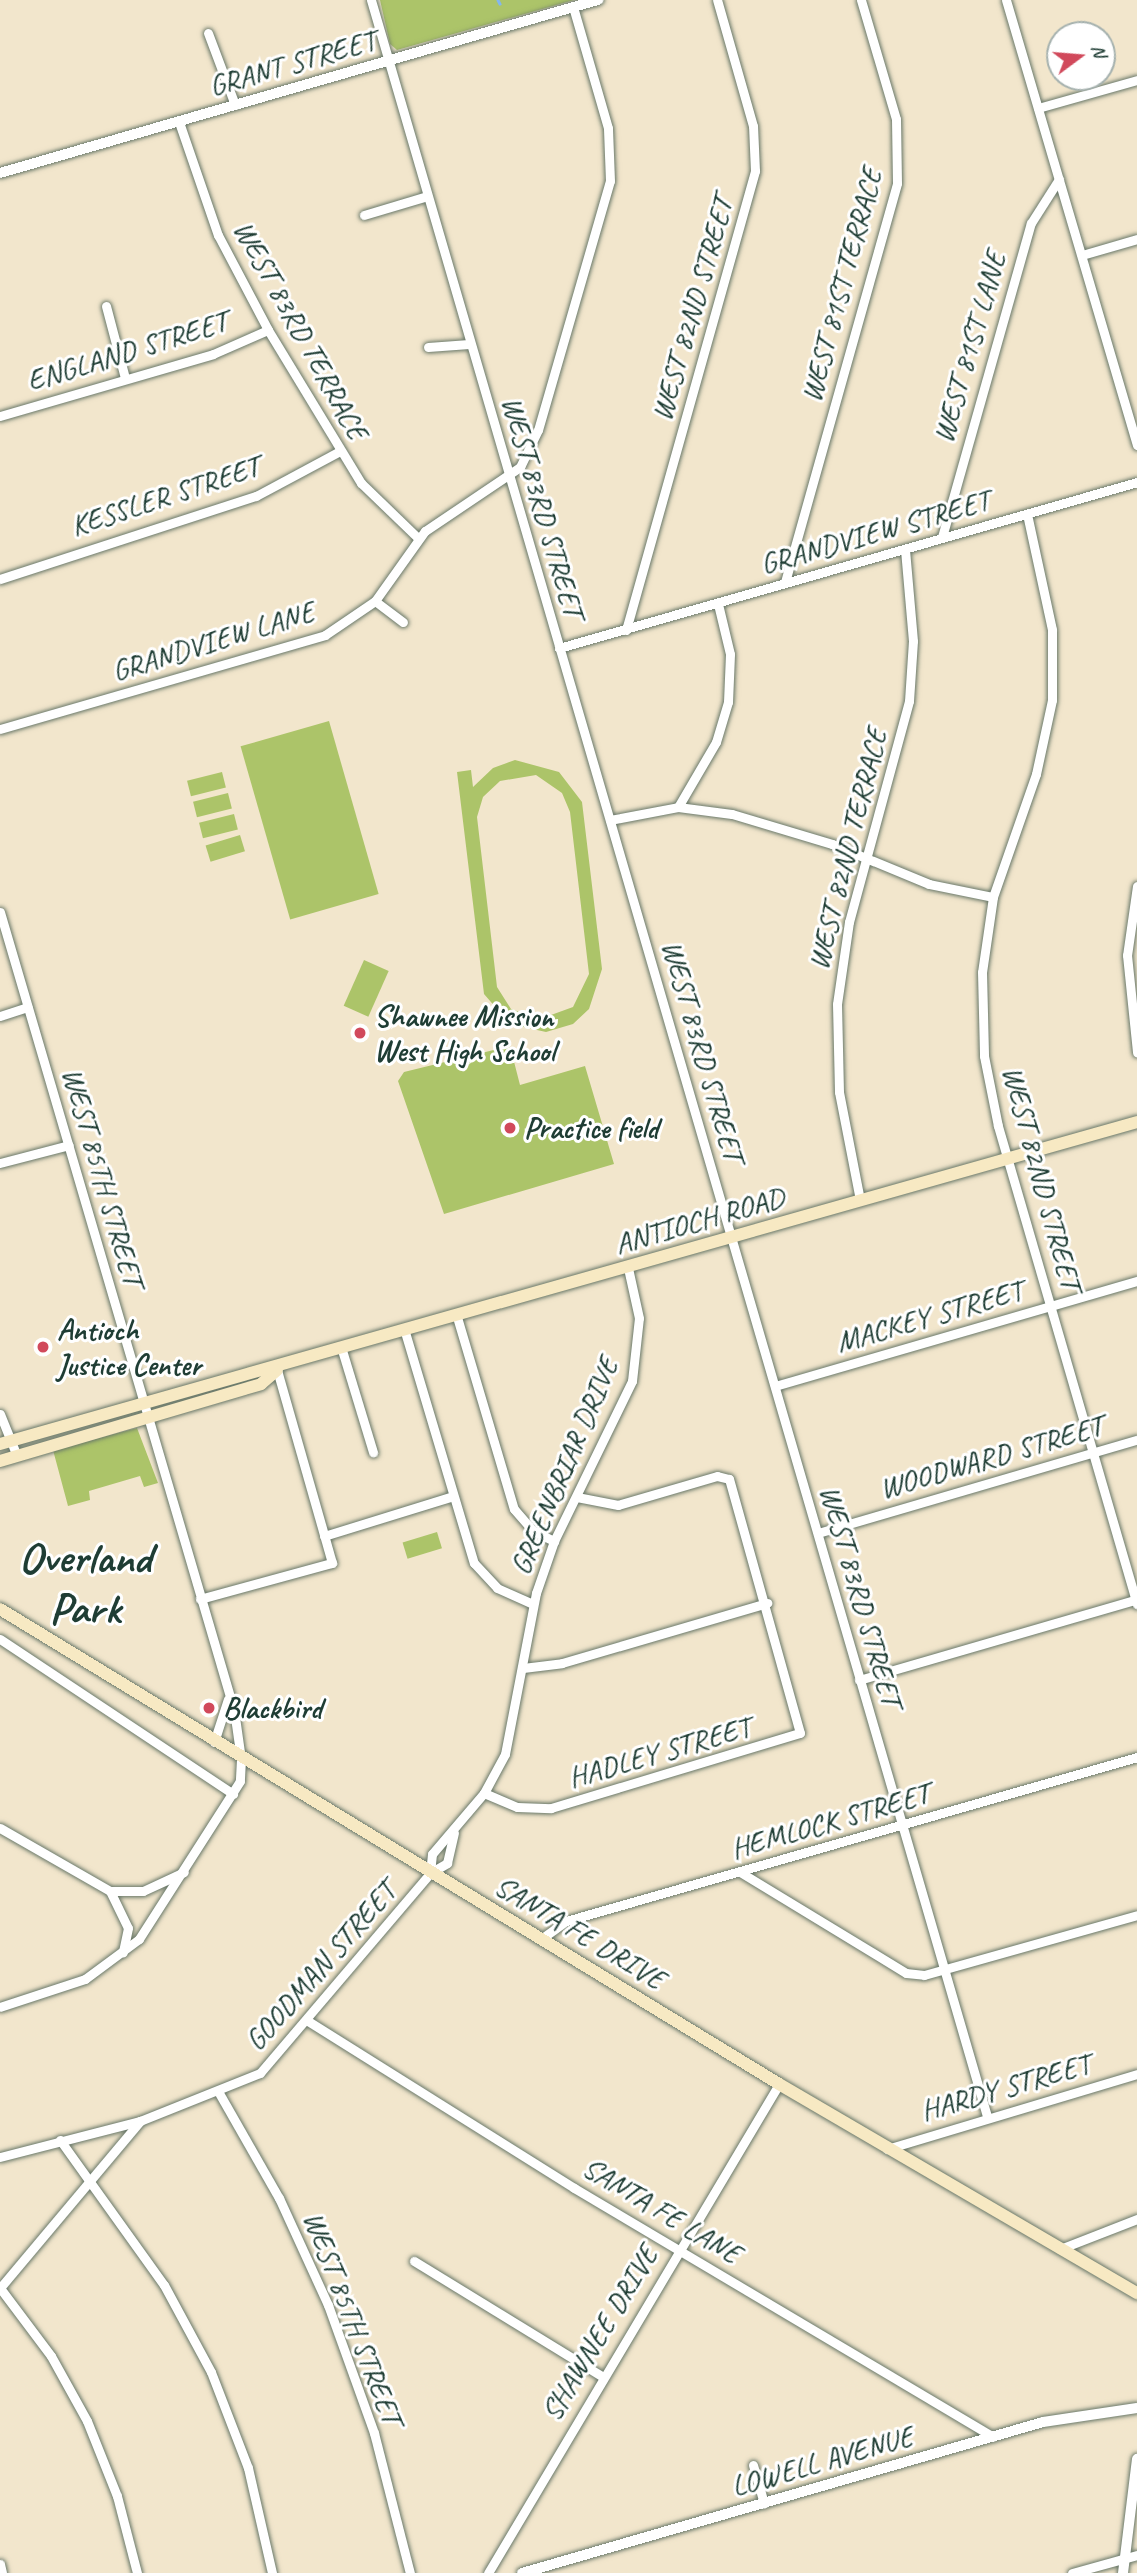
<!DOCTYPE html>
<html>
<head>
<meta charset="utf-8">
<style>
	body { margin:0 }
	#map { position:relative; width:1137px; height:2573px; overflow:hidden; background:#f2e6cc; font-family:Caveat,sans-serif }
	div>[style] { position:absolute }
	.green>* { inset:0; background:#acc469; transform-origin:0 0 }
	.stream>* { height:2.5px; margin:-1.25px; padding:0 1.25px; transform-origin:1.25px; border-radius:1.25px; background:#83b6f0 }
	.roads { filter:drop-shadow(0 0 2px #697869) drop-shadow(0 0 2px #697869) }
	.minor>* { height:9px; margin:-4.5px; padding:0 4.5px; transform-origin:4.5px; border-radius:4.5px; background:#fff }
	.tertiary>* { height:10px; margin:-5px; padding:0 5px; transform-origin:5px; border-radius:5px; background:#fff }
	.secondary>* { height:12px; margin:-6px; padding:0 6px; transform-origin:6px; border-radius:6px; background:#f7e9c3 }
	.dots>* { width:19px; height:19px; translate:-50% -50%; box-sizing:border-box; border:4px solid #fff; border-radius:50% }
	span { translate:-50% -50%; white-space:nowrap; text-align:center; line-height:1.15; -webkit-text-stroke:6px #fff; paint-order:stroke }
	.street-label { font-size:30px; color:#1f3d34 }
	.poi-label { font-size:30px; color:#1f3d34; font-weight:700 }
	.left { translate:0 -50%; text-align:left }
	.town-label { font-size:44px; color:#1f3d34; font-weight:700 }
	.north { position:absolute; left:1046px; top:21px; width:70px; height:70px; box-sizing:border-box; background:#fff; border:2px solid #a5b1ae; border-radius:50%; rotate:74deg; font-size:19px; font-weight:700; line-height:28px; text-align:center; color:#1f3d34 }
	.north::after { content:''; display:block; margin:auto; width:24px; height:32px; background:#d1495b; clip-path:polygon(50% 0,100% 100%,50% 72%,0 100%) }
</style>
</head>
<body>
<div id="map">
	<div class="green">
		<div style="clip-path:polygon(380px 0,574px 0,397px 50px,390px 44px)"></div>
		<div style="left:329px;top:721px;width:180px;height:92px;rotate:74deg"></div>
		<div style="clip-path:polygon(evenodd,515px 760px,559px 772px,582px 802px,602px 969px,589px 1009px,573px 1024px,546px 1032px,510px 1024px,484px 994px,457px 772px,471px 770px,473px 787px,493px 768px,515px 760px,536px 775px,562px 793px,570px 812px,589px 974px,573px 1007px,540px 1019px,511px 1009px,497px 987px,477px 817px,483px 797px,500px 781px,536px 775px)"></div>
		<div style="left:222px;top:772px;width:16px;height:36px;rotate:76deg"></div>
		<div style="left:228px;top:793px;width:16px;height:36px;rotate:76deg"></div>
		<div style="left:234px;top:814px;width:16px;height:36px;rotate:76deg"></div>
		<div style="left:240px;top:835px;width:17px;height:36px;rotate:73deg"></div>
		<div style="left:364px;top:960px;width:27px;height:50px;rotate:24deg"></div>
		<div style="clip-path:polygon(510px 1046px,520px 1085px,585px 1066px,614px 1164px,444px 1214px,398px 1081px,404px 1072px)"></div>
		<div style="clip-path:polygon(137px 1428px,158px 1483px,144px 1487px,140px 1476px,89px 1491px,90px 1500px,68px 1506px,53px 1450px)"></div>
		<div style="left:437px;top:1532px;width:17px;height:36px;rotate:73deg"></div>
	</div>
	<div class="stream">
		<div style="left:498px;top:0;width:4px;rotate:63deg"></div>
	</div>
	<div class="roads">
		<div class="minor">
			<div style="left:371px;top:0;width:2204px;rotate:73.77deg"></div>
			<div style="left:1006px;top:0;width:464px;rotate:73.6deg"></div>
			<div style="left:208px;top:33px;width:77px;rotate:69.4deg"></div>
			<div style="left:1038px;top:108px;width:103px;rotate:-15.8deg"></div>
			<div style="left:179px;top:122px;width:120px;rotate:71deg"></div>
			<div style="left:218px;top:235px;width:107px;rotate:62.2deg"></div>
			<div style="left:268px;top:330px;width:179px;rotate:58.7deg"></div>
			<div style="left:361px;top:483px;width:79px;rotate:44deg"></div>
			<div style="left:364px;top:215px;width:63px;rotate:-16.7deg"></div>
			<div style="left:1082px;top:255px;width:57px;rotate:-16.2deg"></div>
			<div style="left:106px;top:306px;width:74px;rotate:75.2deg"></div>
			<div style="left:428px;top:347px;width:41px;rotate:-4.2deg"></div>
			<div style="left:0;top:416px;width:222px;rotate:-16.2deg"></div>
			<div style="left:213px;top:354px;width:60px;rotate:-23.6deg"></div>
			<div style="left:1027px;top:514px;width:119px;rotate:77.8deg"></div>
			<div style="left:1052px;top:630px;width:70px;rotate:90deg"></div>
			<div style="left:1052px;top:700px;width:76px;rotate:102.2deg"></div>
			<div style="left:1036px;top:774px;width:130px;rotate:109.3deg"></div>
			<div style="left:993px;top:897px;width:76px;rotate:98.3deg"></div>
			<div style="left:982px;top:972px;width:84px;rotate:88.6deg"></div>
			<div style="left:984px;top:1056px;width:71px;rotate:78.7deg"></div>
			<div style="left:998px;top:1126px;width:498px;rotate:73.8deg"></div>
			<div style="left:942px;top:537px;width:326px;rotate:-74.2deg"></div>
			<div style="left:1031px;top:223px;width:52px;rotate:-57.5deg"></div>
			<div style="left:0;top:579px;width:269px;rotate:-18deg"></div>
			<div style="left:256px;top:496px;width:95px;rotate:-28.2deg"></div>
			<div style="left:785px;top:582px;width:414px;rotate:-74.3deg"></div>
			<div style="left:897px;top:183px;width:64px;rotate:-90.9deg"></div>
			<div style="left:896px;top:119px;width:124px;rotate:-106.4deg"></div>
			<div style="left:375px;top:601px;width:35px;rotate:37deg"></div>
			<div style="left:626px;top:630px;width:477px;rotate:-74.3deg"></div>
			<div style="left:755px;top:171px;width:45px;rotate:-92.5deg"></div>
			<div style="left:753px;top:126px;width:131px;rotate:-105.9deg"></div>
			<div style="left:559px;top:648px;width:601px;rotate:-16.02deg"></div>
			<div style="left:0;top:729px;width:338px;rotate:-16.1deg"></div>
			<div style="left:325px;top:635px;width:60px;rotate:-34.2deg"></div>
			<div style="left:375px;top:601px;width:86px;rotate:-54.5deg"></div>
			<div style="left:425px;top:531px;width:115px;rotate:-34deg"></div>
			<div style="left:520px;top:467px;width:41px;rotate:-64.1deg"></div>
			<div style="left:538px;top:430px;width:259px;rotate:-73.9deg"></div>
			<div style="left:610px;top:181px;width:53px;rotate:-92.2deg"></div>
			<div style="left:608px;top:128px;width:126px;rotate:-106.1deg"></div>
			<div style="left:678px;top:807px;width:75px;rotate:-59.7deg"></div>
			<div style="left:716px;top:742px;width:42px;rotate:-73.3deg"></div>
			<div style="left:728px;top:702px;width:48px;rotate:-87.6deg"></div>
			<div style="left:730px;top:654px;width:51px;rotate:-103.5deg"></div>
			<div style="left:610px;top:820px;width:69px;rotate:-10.8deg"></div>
			<div style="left:678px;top:807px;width:54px;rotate:7.4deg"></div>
			<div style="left:732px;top:814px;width:104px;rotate:16.7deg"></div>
			<div style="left:832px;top:844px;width:105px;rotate:22.4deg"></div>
			<div style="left:929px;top:884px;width:65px;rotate:11.5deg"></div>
			<div style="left:1137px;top:886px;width:70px;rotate:98.2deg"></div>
			<div style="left:1127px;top:955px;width:98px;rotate:84.1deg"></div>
			<div style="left:0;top:912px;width:832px;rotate:73.66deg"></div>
			<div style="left:234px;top:1710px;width:49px;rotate:81.9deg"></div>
			<div style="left:241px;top:1759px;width:22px;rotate:93deg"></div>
			<div style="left:240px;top:1781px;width:188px;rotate:122.6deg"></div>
			<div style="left:139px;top:1939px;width:67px;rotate:143.5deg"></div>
			<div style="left:85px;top:1979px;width:89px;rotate:161.8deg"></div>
			<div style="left:0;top:1016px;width:29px;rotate:-18deg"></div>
			<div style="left:0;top:1163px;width:71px;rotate:-14.6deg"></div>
			<div style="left:860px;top:1200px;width:110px;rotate:-101deg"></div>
			<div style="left:839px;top:1092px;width:88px;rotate:-91.3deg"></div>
			<div style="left:837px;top:1004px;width:83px;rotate:-81.7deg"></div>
			<div style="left:849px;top:922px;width:229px;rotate:-74.8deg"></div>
			<div style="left:909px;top:701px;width:60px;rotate:-86.2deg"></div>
			<div style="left:913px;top:641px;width:92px;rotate:-95deg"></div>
			<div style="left:457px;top:1317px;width:200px;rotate:73.5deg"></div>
			<div style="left:514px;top:1509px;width:28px;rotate:49deg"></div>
			<div style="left:532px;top:1530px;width:25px;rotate:27deg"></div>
			<div style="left:405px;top:1332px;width:241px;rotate:73.4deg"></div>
			<div style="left:474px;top:1563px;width:34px;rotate:47deg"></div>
			<div style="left:497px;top:1588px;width:39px;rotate:24deg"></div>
			<div style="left:342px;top:1350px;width:107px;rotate:73.1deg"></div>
			<div style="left:775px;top:1386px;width:377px;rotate:-16.2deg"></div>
			<div style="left:0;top:1414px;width:45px;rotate:68deg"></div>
			<div style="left:818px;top:1533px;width:332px;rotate:-16.3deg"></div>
			<div style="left:324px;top:1536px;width:135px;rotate:-17.2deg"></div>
			<div style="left:200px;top:1599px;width:137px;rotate:-15.3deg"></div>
			<div style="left:332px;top:1563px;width:201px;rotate:-105.9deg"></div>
			<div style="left:0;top:1639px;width:280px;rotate:33.6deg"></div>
			<div style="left:523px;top:1668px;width:39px;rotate:-7deg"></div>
			<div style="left:562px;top:1663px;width:214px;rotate:-16.3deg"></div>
			<div style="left:859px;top:1680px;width:290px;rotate:-16.2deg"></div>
			<div style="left:214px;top:1742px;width:45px;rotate:-72deg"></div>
			<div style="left:484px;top:1793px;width:36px;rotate:23deg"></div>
			<div style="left:517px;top:1807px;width:34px;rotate:2deg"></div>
			<div style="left:551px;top:1808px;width:260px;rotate:-16.8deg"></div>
			<div style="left:800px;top:1733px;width:264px;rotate:-105.6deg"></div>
			<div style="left:729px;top:1479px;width:12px;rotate:-166deg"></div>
			<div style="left:717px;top:1476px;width:103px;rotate:163.7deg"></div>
			<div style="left:618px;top:1505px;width:42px;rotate:-169deg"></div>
			<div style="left:0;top:1828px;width:127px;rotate:29.8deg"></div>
			<div style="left:110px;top:1891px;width:41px;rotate:64.1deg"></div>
			<div style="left:128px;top:1928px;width:25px;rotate:102deg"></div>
			<div style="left:740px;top:1872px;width:194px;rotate:31.3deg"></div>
			<div style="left:906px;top:1973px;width:18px;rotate:6deg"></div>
			<div style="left:924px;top:1975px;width:221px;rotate:-15.7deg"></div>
			<div style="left:430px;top:1873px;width:19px;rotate:-84deg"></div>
			<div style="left:432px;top:1854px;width:80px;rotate:-49.6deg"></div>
			<div style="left:484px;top:1793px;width:44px;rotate:-61.7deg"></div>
			<div style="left:505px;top:1754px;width:164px;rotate:-79.1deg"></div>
			<div style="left:536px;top:1593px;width:55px;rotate:-70.9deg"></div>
			<div style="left:554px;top:1541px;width:178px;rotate:-64deg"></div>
			<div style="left:632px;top:1381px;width:63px;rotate:-83.7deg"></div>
			<div style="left:639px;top:1318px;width:51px;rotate:-102.4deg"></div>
			<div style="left:430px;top:1873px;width:20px;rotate:-30deg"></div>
			<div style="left:447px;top:1863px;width:31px;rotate:-77deg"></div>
			<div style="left:110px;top:1891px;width:33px"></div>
			<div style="left:143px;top:1891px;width:45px;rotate:-24.9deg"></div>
			<div style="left:541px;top:1939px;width:31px;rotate:-36deg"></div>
			<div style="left:566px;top:1921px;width:594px;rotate:-16.02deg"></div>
			<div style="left:308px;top:2021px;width:314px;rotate:32.1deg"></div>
			<div style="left:574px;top:2188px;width:487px;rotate:30.7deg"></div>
			<div style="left:219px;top:2093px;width:121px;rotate:60.3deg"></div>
			<div style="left:279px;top:2198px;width:118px;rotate:65.4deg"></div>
			<div style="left:328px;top:2305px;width:136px;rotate:70.2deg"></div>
			<div style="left:374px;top:2433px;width:145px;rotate:75.6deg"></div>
			<div style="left:60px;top:2140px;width:178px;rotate:54.4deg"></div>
			<div style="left:164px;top:2285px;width:99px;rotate:61.6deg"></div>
			<div style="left:211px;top:2372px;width:103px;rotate:68.9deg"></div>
			<div style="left:248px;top:2468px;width:108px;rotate:77.1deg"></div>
			<div style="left:887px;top:2149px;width:261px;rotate:-16.7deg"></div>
			<div style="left:0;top:2157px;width:145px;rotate:-14.4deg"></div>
			<div style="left:140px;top:2121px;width:129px;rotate:-21.8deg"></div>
			<div style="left:260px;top:2073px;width:262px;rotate:-49.6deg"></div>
			<div style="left:1060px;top:2249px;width:83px;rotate:-21.3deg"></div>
			<div style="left:414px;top:2261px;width:220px;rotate:31.5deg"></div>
			<div style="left:0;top:2288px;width:85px;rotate:53.1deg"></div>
			<div style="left:51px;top:2356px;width:74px;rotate:61deg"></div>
			<div style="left:87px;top:2421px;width:81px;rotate:68.2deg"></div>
			<div style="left:117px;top:2496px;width:80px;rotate:75.4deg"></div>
			<div style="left:0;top:2288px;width:218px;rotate:-50deg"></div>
			<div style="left:753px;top:2465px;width:40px;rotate:74deg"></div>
			<div style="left:0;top:2564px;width:9px;rotate:77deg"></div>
			<div style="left:488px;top:2573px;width:569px;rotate:-59.24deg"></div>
			<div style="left:1072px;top:2573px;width:67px;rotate:-15.5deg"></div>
		</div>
		<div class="tertiary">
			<div style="left:0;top:173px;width:623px;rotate:-16.14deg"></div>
			<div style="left:522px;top:2573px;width:542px;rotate:-16.16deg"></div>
			<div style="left:1043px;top:2422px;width:95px;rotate:-8.5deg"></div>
			<div style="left:1123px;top:2573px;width:115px;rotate:-83deg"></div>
		</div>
		<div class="secondary">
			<div style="left:0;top:1444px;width:1182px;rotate:-15.81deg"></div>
			<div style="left:0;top:1461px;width:272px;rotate:-16.4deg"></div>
			<div style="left:261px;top:1384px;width:21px;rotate:-41deg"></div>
			<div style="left:0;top:1609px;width:912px;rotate:31.37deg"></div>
			<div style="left:779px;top:2084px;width:415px;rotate:30.3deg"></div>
		</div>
	</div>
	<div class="dots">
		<div style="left:360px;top:1033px;background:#d1495b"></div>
		<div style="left:510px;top:1128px;background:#d1495b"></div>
		<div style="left:43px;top:1347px;background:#d1495b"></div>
		<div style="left:209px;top:1708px;background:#d1495b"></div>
	</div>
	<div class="street-label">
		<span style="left:292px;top:63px;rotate:-16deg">GRANT STREET</span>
		<span style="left:841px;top:285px;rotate:-75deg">WEST 81ST TERRACE</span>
		<span style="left:692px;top:309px;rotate:-74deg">WEST 82ND STREET</span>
		<span style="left:301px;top:330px;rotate:61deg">WEST 83RD TERRACE</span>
		<span style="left:969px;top:347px;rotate:-74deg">WEST 81ST LANE</span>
		<span style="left:127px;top:351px;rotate:-17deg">ENGLAND STREET</span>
		<span style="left:165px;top:496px;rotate:-18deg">KESSLER STREET</span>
		<span style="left:543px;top:507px;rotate:74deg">WEST 83RD STREET</span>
		<span style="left:875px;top:532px;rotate:-16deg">GRANDVIEW STREET</span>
		<span style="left:213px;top:641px;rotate:-17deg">GRANDVIEW LANE</span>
		<span style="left:847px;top:849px;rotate:-76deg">WEST 82ND TERRACE</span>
		<span style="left:703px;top:1051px;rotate:74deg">WEST 83RD STREET</span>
		<span style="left:103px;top:1177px;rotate:74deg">WEST 85TH STREET</span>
		<span style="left:1042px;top:1178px;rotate:75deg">WEST 82ND STREET</span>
		<span style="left:699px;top:1220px;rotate:-16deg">ANTIOCH ROAD</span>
		<span style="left:929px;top:1316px;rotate:-16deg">MACKEY STREET</span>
		<span style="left:991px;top:1457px;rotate:-16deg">WOODWARD STREET</span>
		<span style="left:564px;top:1466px;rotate:-67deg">GREENBRIAR DRIVE</span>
		<span style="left:861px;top:1596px;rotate:74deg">WEST 83RD STREET</span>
		<span style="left:659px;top:1752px;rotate:-16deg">HADLEY STREET</span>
		<span style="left:830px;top:1821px;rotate:-16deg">HEMLOCK STREET</span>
		<span style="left:580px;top:1932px;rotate:31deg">SANTA FE DRIVE</span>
		<span style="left:320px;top:1966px;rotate:-49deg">GOODMAN STREET</span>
		<span style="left:1005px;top:2087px;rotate:-16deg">HARDY STREET</span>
		<span style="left:662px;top:2210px;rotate:31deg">SANTA FE LANE</span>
		<span style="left:353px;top:2318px;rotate:69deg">WEST 85TH STREET</span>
		<span style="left:599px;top:2333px;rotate:-59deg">SHAWNEE DRIVE</span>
		<span style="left:822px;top:2461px;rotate:-16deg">LOWELL AVENUE</span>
	</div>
	<div class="poi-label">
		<span class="left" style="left:374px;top:1033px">Shawnee Mission<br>West High School</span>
		<span class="left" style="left:524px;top:1128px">Practice field</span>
		<span class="left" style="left:57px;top:1347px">Antioch<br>Justice Center</span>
		<span class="left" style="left:223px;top:1708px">Blackbird</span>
	</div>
	<div class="town-label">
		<span style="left:85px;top:1584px">Overland<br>Park</span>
	</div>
	<div class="north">N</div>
</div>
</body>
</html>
